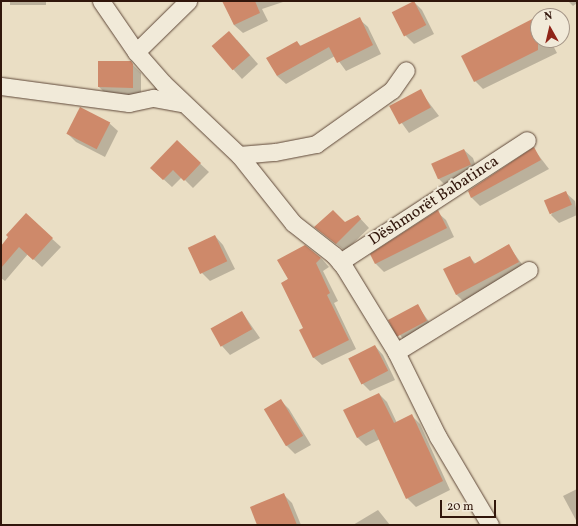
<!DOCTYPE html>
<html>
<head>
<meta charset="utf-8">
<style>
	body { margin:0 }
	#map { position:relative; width:578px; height:526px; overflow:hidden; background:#eadec4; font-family:Vollkorn,serif }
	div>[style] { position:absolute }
	.shadow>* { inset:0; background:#0003; transform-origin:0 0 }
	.building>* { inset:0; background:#ce896a; transform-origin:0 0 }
	.roads { filter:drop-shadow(0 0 1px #5f4839) drop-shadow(0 0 1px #5f4839) }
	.minor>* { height:17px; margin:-8.5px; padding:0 8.5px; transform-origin:8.5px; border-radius:8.5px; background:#f1ead9 }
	span { translate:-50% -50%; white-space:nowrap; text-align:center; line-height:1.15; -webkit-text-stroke:4px #f1ead9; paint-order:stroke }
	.street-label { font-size:16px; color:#31160b }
	.frame { position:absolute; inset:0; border:2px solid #31160b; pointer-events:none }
	.north { position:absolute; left:530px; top:8px; width:40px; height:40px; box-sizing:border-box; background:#f1ead9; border:1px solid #a49587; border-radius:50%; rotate:352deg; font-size:11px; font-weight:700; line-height:16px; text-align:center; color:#31160b }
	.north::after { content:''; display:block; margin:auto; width:14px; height:18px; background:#8f2418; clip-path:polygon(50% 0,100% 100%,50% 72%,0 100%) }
	.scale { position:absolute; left:440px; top:500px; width:56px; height:18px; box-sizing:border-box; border:2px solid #31160b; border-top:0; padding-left:5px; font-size:12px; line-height:14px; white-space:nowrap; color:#31160b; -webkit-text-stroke:3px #f1ead9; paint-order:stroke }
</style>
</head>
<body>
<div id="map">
	<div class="shadow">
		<div style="left:10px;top:1px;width:36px;height:4px"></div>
		<div style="clip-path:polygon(223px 1px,286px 1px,262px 9px,268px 21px,243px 33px,234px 25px)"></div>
		<div style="clip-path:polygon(568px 1px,577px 1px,577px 3px,573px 6px)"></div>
		<div style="clip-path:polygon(414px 2px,422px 10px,434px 34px,414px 44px,406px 36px,394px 12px)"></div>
		<div style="clip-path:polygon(359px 19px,368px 27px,381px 54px,346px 71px,335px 56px,286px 84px,277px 76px,297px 42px,302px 47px)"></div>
		<div style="clip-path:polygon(538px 22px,538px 40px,550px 40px,557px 53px,483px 89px,475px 81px)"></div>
		<div style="clip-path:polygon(237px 40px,258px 64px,242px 79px,212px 46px)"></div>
		<div style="clip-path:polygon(130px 62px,141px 73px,141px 96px,107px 95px,99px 87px)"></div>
		<div style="clip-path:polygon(420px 91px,439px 116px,409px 133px,391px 108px)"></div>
		<div style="clip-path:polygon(109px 123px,118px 131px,105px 157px,76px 142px,68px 134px)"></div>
		<div style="clip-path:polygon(177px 142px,209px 172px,193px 188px,182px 177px,172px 187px,160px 176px)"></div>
		<div style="clip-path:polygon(533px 148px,549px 169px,480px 206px,472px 198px,469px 191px)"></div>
		<div style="clip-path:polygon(464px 150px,473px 158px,478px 173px,446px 186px,438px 178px)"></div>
		<div style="clip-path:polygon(566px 193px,575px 201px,577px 215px,559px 223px,551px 215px)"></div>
		<div style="clip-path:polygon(437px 212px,446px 220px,454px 237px,384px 272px,376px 264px,371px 255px)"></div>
		<div style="clip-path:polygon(26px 215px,61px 247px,42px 267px,28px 254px,5px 281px,1px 278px,1px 248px)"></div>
		<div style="clip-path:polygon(358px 216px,369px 228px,345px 251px,316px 227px,345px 223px)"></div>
		<div style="clip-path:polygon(215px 236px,223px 245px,235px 269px,210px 281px,202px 273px)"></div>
		<div style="clip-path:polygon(508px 245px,527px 271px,465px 303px,456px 294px,470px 258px,476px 264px)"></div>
		<div style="clip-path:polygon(321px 258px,329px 267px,323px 271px,338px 301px,334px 303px,356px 349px,322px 365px,313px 357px,304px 329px,282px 283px)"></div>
		<div style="clip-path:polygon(417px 305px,435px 330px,408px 346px,390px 321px)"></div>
		<div style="clip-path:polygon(242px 312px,260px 338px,230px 355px,222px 346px)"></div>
		<div style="clip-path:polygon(375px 346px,383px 355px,395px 380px,370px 391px,362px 383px,350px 358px)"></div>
		<div style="clip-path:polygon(379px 394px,387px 402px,397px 423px,412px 416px,420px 424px,450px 490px,416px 507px,407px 498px,380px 439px,366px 446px,357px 437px)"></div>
		<div style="clip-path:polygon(281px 401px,289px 409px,311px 445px,295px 454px,287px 446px)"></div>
		<div style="clip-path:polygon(577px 489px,577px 522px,563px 496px)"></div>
		<div style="clip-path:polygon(283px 494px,292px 503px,301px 525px,258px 525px)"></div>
		<div style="clip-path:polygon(378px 510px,390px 525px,353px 525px)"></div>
	</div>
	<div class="building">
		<div style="clip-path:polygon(222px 1px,255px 1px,260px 13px,234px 25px)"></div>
		<div style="left:414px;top:1px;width:27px;height:25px;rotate:63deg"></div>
		<div style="clip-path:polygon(538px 16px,538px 50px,474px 82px,461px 56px)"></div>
		<div style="clip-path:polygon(360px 17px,373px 45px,337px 63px,329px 47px,277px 76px,266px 58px,297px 41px,300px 46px)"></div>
		<div style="left:229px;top:31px;width:32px;height:23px;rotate:49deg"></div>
		<div style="clip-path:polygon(98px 61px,131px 61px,133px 64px,133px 88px,98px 87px)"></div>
		<div style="left:421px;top:89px;width:21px;height:36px;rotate:62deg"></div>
		<div style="left:80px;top:107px;width:34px;height:30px;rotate:27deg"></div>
		<div style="clip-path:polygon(177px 140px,201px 163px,184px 181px,173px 170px,163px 180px,150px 168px)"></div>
		<div style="clip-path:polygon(534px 147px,541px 160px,471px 198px,468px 191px)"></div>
		<div style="left:464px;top:149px;width:17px;height:36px;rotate:66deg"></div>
		<div style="left:566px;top:191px;width:15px;height:24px;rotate:67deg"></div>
		<div style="clip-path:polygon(333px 210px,345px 222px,358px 215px,361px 219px,336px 244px,314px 227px)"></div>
		<div style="clip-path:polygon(438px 210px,447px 228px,375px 264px,370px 254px)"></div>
		<div style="clip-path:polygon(26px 213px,53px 238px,33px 260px,19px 247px,1px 268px,1px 246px,8px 237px,6px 235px)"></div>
		<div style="left:215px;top:235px;width:29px;height:30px;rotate:65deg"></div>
		<div style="clip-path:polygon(509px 244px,519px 262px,456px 295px,443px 269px,470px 256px,474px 264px)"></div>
		<div style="clip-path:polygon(305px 245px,321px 258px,316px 263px,330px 293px,327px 295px,349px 340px,313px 358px,299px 330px,303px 328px,281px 283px,288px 279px,277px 260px)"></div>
		<div style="left:418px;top:304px;width:19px;height:34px;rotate:62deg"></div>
		<div style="left:242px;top:311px;width:21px;height:36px;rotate:61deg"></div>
		<div style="left:375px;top:345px;width:29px;height:30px;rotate:63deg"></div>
		<div style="clip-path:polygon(379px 393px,394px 423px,412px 414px,443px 481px,406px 499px,374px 429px,357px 438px,343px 410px)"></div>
		<div style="left:281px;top:399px;width:43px;height:20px;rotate:59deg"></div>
		<div style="clip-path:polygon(284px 493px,297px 525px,257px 525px,250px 507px)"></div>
	</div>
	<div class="roads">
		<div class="minor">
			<div style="left:101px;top:1px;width:62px;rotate:55.5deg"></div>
			<div style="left:136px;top:52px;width:41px;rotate:48.9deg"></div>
			<div style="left:163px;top:83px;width:105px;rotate:43.5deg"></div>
			<div style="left:239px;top:155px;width:87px;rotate:51.5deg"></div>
			<div style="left:293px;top:223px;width:52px;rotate:38deg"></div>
			<div style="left:334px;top:255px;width:16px;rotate:50deg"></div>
			<div style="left:344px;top:267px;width:100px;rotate:58.5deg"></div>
			<div style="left:396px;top:352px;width:95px;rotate:63.7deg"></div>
			<div style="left:438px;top:437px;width:102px;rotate:59.4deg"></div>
			<div style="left:136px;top:52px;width:73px;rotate:-44.4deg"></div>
			<div style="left:1px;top:86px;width:129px;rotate:7.6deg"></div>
			<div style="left:129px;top:103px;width:25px;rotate:-12deg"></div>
			<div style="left:153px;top:98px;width:29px;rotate:10deg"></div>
			<div style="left:239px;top:155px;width:36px;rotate:-5deg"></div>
			<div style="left:275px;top:152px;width:42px;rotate:-11deg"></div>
			<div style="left:316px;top:144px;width:93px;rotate:-35.4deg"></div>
			<div style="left:392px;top:90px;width:24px;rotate:-55deg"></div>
			<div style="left:340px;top:262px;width:223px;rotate:-33.1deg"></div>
			<div style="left:396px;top:352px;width:156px;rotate:-31.7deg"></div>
		</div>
	</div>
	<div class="street-label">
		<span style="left:434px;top:201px;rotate:-33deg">Dëshmorët Babatinca</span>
	</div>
	<div class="frame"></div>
	<div class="north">N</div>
	<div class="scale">20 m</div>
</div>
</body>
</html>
